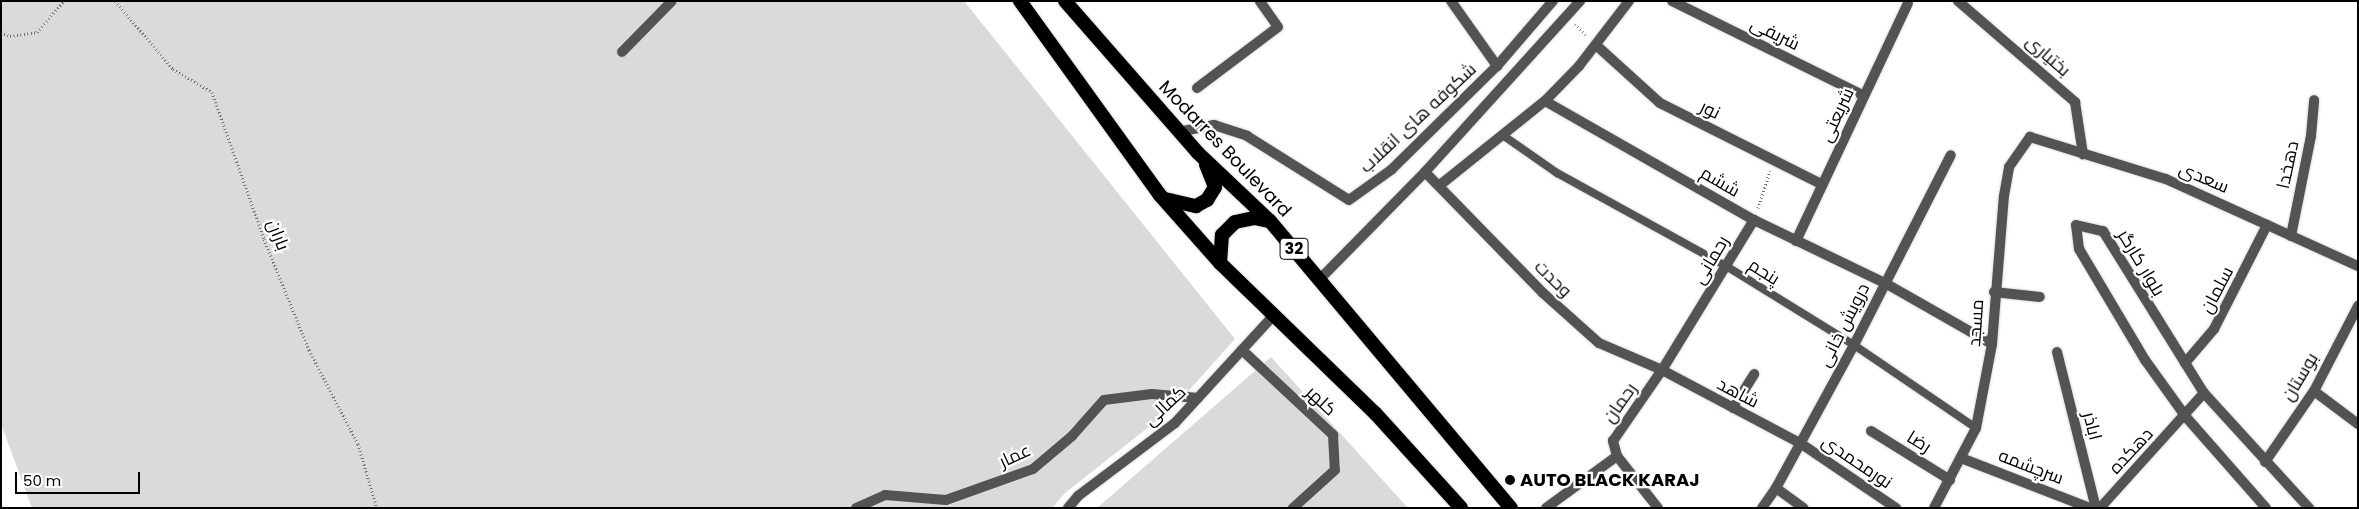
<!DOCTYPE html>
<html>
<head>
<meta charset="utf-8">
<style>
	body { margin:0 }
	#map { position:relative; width:2359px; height:509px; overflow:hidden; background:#fff; font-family:Poppins,Cairo,sans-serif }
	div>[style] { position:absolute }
	.green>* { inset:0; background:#dadada }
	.path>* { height:3px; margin-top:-1.5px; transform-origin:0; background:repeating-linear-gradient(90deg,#757575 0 1px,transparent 0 3.5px) }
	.roads { filter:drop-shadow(0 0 1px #dbdbdb) drop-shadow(0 0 1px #dbdbdb) }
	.service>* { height:8px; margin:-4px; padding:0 4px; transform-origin:4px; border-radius:4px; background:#535353 }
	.minor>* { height:10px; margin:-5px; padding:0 5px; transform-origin:5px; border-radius:5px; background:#535353 }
	.tertiary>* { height:10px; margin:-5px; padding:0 5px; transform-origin:5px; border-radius:5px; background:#535353 }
	.trunk>* { height:14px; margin:-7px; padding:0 7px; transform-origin:7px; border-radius:7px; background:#000 }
	.dots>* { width:14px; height:14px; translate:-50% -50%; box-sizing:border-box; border:2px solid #fff; border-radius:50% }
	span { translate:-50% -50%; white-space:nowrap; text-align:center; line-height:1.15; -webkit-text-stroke:4.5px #fff; paint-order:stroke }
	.shield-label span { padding:1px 4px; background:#fff; border:1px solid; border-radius:4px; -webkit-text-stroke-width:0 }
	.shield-label { font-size:16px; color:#000; font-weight:700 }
	.street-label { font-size:18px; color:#000 }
	.poi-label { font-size:18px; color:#000; font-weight:700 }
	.left { translate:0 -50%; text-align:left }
	.frame { position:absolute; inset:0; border:2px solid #000; pointer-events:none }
	.scale { position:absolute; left:15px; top:472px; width:125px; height:22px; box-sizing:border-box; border:2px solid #000; border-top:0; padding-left:6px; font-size:15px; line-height:18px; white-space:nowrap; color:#000; -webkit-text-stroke:4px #fff; paint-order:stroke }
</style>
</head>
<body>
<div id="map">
	<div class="green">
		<div style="clip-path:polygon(1px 1px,964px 1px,1235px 339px,1174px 407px,1065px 493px,1052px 508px,32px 508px,1px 424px)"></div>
		<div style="clip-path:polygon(1271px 357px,1408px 508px,1097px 508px)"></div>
	</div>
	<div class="path">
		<div style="left:115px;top:1px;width:89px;rotate:49.5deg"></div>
		<div style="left:173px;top:69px;width:45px;rotate:30.5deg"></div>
		<div style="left:212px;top:92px;width:156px;rotate:70.5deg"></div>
		<div style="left:264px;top:239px;width:120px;rotate:67.9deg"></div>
		<div style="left:309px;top:350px;width:106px;rotate:62.5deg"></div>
		<div style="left:358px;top:444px;width:67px;rotate:73.5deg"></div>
		<div style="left:1575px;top:24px;width:16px;rotate:45deg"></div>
		<div style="left:1px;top:32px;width:10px;rotate:24deg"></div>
		<div style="left:10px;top:36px;width:27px;rotate:-8deg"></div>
		<div style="left:37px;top:32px;width:41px;rotate:-48.9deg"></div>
		<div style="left:1758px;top:208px;width:39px;rotate:-72deg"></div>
	</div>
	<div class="roads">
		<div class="service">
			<div style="left:1504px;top:136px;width:65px;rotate:34.9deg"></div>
			<div style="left:1557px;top:173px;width:193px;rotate:28.8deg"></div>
			<div style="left:1726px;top:266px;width:150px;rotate:31.7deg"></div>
			<div style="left:1854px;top:345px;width:148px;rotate:34.2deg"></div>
		</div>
		<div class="minor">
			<div style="left:1451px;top:1px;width:80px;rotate:54.7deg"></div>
			<div style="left:1672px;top:1px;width:214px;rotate:26.3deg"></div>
			<div style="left:1958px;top:1px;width:155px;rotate:40.8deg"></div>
			<div style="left:2075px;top:102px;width:53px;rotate:81.3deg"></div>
			<div style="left:1596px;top:45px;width:86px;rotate:42.2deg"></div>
			<div style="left:1660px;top:103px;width:182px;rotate:26.7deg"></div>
			<div style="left:622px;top:52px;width:71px;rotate:-45.6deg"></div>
			<div style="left:1197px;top:88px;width:101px;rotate:-37deg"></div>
			<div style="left:1278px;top:27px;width:32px;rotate:-125deg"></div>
			<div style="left:1545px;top:101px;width:241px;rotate:29.7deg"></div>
			<div style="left:1754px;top:220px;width:145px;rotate:25.7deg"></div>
			<div style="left:1885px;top:283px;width:123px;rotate:29.7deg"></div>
			<div style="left:1440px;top:185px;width:134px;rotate:-38.7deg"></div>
			<div style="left:1545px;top:101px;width:49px;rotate:-45.8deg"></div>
			<div style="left:1579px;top:66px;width:82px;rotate:-52.4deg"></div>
			<div style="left:2291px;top:236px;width:102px;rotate:-78.7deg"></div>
			<div style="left:2311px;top:136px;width:36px;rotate:-85deg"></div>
			<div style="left:1796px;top:241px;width:263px;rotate:-64.8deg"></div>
			<div style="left:1994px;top:292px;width:46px;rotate:6.2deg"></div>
			<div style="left:1242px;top:350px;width:125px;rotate:43deg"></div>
			<div style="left:1333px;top:435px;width:35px;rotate:87deg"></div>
			<div style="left:1335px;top:470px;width:57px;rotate:137.9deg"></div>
			<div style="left:2057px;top:352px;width:161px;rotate:76deg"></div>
			<div style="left:2185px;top:363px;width:45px;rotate:-49.5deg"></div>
			<div style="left:2214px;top:329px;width:117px;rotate:-63deg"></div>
			<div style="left:2314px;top:391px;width:55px;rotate:36.9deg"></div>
			<div style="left:1733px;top:408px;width:40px;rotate:-58deg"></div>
			<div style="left:1871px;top:431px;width:93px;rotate:31.8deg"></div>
			<div style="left:1961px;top:458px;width:138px;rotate:21.2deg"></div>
			<div style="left:2265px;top:462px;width:86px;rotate:-55.4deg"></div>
			<div style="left:2314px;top:391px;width:96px;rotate:-62.6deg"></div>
			<div style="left:1776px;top:488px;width:34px;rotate:36deg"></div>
			<div style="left:856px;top:508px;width:32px;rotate:-24deg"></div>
			<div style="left:885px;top:495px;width:61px;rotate:4.7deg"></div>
			<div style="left:946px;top:500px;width:92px;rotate:-19.6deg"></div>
			<div style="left:1033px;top:469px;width:51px;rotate:-40.2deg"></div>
			<div style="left:1072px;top:436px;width:48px;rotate:-48.4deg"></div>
			<div style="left:1104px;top:400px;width:48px;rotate:-7.1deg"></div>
			<div style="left:1152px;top:394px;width:46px;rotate:5deg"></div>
			<div style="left:1068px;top:508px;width:16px;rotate:-50deg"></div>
			<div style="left:1078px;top:496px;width:121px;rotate:-37deg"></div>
			<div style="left:1175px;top:423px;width:145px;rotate:-47.5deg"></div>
			<div style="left:1546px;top:508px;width:88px;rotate:-36.2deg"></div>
			<div style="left:1658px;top:508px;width:66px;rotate:-128.3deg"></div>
			<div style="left:1617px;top:456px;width:16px;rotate:-105deg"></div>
			<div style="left:1613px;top:441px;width:86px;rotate:-55.4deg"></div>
			<div style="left:1662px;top:370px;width:176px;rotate:-58.5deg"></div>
			<div style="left:1762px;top:508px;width:24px;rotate:-55deg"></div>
			<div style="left:1776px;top:488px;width:163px;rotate:-61.4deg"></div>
			<div style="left:1854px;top:345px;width:213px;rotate:-63deg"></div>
			<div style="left:1934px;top:508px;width:90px;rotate:-62.3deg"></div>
			<div style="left:1976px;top:428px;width:86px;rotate:-79.2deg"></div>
			<div style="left:1992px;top:344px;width:148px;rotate:-85.4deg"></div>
			<div style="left:2004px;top:196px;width:29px;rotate:-80deg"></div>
			<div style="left:2009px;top:167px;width:37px;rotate:-55deg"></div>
			<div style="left:2030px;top:137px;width:142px;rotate:17.2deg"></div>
			<div style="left:2166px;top:179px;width:211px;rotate:24.4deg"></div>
		</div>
		<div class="tertiary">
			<div style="left:1178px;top:132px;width:37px;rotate:-11deg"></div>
			<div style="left:1214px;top:125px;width:35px;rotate:18deg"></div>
			<div style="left:1247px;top:136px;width:120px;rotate:32.1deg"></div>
			<div style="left:1349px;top:200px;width:52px;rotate:-35.5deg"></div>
			<div style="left:1391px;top:170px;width:148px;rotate:-44.5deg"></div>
			<div style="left:1497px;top:66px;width:86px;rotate:-49.3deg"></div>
			<div style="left:1425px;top:172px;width:169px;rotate:45.7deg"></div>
			<div style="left:1543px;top:293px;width:75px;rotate:41.8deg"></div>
			<div style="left:1599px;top:343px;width:69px;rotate:23.2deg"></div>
			<div style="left:1662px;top:370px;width:156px;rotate:27.9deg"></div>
			<div style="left:1800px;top:443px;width:116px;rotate:34.1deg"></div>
			<div style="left:1319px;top:280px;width:151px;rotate:-45.5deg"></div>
			<div style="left:1425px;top:172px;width:231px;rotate:-47.8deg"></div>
			<div style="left:2100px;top:508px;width:155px;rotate:-47.9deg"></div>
			<div style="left:2266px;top:508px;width:121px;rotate:-131.3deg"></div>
			<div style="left:2186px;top:417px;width:70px;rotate:-125.7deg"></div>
			<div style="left:2145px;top:360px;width:129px;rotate:-120.7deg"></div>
			<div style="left:2079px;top:249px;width:24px;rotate:-97deg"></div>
			<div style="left:2076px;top:225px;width:28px;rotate:13deg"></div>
			<div style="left:2103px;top:231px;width:191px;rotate:58.1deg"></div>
			<div style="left:2204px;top:393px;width:156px;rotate:47.6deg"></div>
		</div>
		<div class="trunk">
			<div style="left:1020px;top:1px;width:238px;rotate:54.2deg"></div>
			<div style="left:1159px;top:194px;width:92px;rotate:48.5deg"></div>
			<div style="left:1220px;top:263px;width:216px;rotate:44.1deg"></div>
			<div style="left:1375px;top:413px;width:128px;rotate:47.8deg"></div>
			<div style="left:1065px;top:1px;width:202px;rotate:48.8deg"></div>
			<div style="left:1198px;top:153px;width:99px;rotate:43.4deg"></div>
			<div style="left:1270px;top:221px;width:375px;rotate:50deg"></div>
			<div style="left:1165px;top:199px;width:32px;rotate:13deg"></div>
			<div style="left:1196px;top:206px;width:13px;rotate:-29deg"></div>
			<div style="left:1207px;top:200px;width:15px;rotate:-58deg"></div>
			<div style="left:1215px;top:187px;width:24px;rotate:-112deg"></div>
			<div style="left:1220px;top:263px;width:28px;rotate:-86deg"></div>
			<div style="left:1222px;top:235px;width:18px;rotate:-45deg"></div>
			<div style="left:1235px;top:222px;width:19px;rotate:-12deg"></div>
			<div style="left:1254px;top:218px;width:16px;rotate:11deg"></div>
		</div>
	</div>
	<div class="dots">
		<div style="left:1510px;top:480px;background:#000"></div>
	</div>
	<div class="shield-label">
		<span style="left:1294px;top:249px">32</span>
	</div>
	<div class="street-label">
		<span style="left:1775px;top:34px;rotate:26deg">شریفی</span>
		<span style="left:2048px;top:56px;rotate:41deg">بختیاری</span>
		<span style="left:1710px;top:110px;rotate:26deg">نور</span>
		<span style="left:1837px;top:115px;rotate:-65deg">شریعتی</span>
		<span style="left:1418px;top:118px;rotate:-43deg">شکوفه های انقلاب</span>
		<span style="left:1225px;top:149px;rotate:46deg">Modarres Boulevard</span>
		<span style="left:2288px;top:165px;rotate:-78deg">دهخدا</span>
		<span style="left:2204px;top:178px;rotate:23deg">سعدی</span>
		<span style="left:1720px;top:182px;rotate:30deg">ششم</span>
		<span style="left:278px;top:235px;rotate:69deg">باران</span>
		<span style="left:1711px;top:260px;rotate:-59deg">رحمانی</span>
		<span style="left:2141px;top:263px;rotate:59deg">بلوار کارگر</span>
		<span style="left:1764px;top:272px;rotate:32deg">پنجم</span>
		<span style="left:1553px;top:279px;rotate:44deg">وحدت</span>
		<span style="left:2217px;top:290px;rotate:-62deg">سلمان</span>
		<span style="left:1976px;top:323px;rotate:-86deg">مسجد</span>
		<span style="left:1844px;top:325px;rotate:-63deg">درویش خانی</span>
		<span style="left:2300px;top:377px;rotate:-59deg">بوستان</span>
		<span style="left:1738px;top:393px;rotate:28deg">شاهد</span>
		<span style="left:1321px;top:401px;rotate:43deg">کلهر</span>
		<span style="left:1620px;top:403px;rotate:-55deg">رحمان</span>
		<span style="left:1165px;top:406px;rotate:-43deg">کمالی</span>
		<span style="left:2092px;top:426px;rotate:76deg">اباذر</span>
		<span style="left:1919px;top:442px;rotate:32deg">رضا</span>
		<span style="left:2131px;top:451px;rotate:-47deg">دهکده</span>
		<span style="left:1015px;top:456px;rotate:-25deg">عمار</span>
		<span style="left:1857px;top:462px;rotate:34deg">نورمحمدی</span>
		<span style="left:2031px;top:467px;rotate:21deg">سرچشمه</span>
	</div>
	<div class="poi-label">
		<span class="left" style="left:1520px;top:480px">AUTO BLACK KARAJ</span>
	</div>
	<div class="frame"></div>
	<div class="scale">50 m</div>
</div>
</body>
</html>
